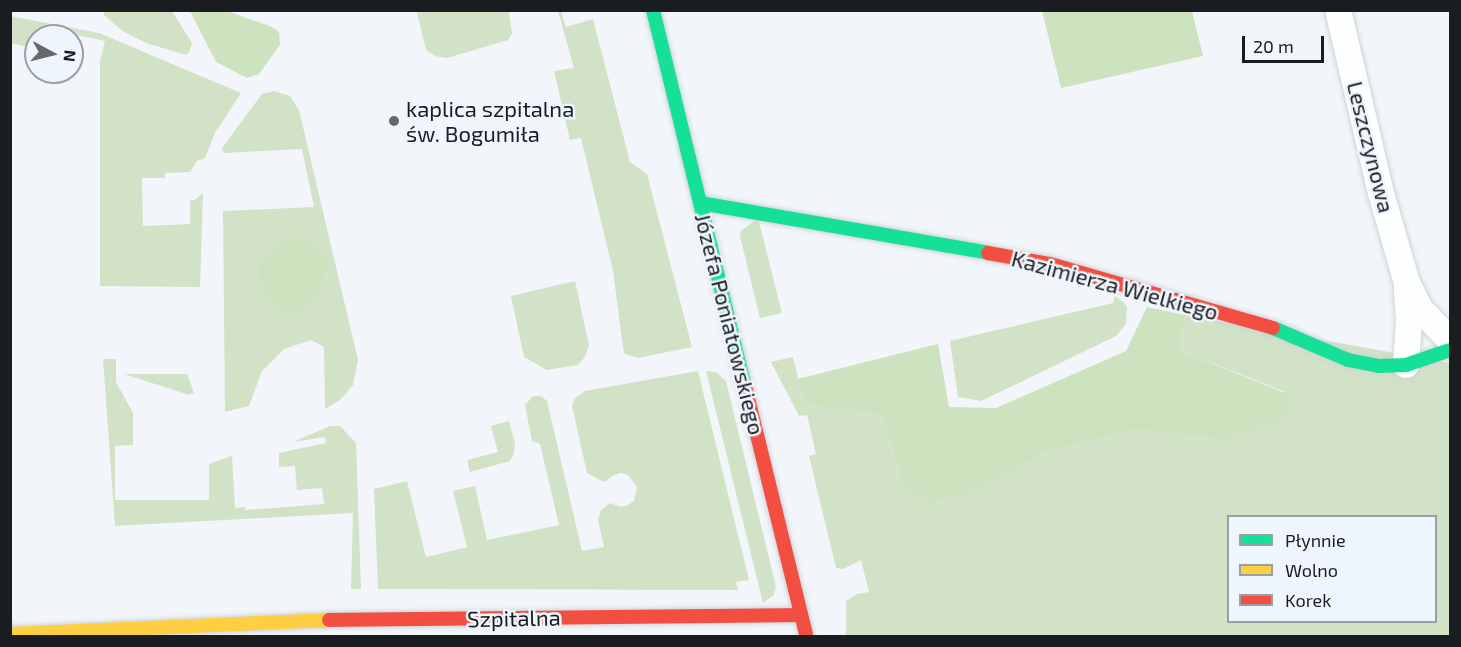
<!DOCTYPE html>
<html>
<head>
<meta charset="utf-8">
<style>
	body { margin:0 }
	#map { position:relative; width:1461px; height:647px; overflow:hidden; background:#f2f6fa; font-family:"Exo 2",sans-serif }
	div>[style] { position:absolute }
	.green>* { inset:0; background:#d1e2c7 }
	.forest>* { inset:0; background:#cde2bf }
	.roads { filter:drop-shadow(0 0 2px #cfd3d6) drop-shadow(0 0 2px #cfd3d6) }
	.street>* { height:26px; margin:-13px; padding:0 13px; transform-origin:13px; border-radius:13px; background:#fdfefe }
	.fast>* { height:14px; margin:-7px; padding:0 7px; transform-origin:7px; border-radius:7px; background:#16e098 }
	.slow>* { height:14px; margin:-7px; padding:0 7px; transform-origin:7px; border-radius:7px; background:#ffcf43 }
	.jam>* { height:14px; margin:-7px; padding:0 7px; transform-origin:7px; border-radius:7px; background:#f24e42 }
	.dots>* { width:16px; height:16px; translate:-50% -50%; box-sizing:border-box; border:3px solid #eff5fd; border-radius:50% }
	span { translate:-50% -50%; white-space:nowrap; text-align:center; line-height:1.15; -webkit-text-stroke:5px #eff5fd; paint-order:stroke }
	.poi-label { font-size:22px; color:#1a1d20 }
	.left { translate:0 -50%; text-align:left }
	.street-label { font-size:22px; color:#1a1d20 }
	.frame { position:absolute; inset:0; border:12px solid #1a1d20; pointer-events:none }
	.legend { position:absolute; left:1227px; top:515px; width:210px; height:108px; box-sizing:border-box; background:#eff5fd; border:2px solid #9a9fa5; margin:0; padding:8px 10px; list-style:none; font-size:18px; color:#1a1d20 }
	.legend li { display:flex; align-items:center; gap:12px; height:30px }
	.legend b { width:30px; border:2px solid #9a9fa5 }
	.north { position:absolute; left:24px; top:24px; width:60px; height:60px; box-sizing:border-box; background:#eff5fd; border:2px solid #9a9fa5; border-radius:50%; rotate:97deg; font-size:16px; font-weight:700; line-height:24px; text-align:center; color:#1a1d20 }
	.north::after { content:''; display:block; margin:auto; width:21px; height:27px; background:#66696c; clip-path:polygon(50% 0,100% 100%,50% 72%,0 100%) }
	.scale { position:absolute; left:1242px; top:36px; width:82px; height:27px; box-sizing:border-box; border:3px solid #1a1d20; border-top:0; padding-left:8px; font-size:18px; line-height:21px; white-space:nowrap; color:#1a1d20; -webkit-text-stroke:4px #eff5fd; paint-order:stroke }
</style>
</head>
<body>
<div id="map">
	<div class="green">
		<div style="clip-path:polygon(104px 11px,172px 11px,192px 43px,189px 52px,186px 55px,146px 43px,121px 30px,104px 15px)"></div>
		<div style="clip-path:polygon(426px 11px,509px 11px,512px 34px,508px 40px,447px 58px,435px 56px,426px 50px,417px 13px)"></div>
		<div style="clip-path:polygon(558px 11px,561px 11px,566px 27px,593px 19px,630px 162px,647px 174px,692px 347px,638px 358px,625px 354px,623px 348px,613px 271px,581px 138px,570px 140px,554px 71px,574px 68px)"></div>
		<div style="clip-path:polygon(10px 16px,99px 33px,241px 93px,215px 133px,205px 158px,197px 161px,190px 172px,165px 173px,165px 178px,142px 178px,143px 226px,190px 224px,190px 200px,195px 200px,203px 193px,200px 287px,100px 286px,100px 62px,105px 41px,43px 28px,41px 36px,36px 36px,36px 49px,11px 43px)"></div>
		<div style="clip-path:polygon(274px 91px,290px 96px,299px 110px,358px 360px,353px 385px,340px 400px,325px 409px,324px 347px,311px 340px,284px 349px,262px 371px,249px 406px,225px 412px,223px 211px,314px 207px,302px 149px,224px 153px,222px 148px,262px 94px)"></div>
		<div style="clip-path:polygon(758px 218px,782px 313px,760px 318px,740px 236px,741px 231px)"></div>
		<div style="clip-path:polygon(575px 281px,589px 345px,585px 357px,578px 365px,547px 370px,524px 357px,511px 296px)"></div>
		<div style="clip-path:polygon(1115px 295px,1127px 306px,1126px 324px,1116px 336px,981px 401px,958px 397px,950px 341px,1113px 303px)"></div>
		<div style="clip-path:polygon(evenodd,1185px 315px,1450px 363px,1450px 636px,846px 636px,846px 601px,857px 594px,869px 592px,861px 560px,843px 569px,836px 568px,809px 456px,816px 454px,807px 415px,799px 416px,771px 362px,793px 357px,805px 405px,883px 416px,901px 480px,987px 486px,1042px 454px,1135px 430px,1216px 440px,1285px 392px,1179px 350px,1185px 315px,1228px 516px,1436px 516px,1436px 622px,1228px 622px,1228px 516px)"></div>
		<div style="clip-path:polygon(103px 359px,116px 359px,116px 382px,133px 413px,133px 445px,115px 446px,115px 500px,209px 500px,209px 464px,232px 456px,235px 508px,245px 507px,246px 510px,324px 504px,322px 488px,297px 490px,295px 466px,279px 467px,279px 453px,326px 443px,325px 437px,293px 442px,330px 426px,340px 426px,356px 443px,361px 589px,351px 589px,353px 513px,115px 526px)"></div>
		<div style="clip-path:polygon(698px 371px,749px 580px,736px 582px,738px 590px,378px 589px,374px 489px,407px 481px,426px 557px,467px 547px,453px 491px,475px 486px,487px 540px,559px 525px,540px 444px,532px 441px,525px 405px,533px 396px,541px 396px,547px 401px,582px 551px,604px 547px,598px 520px,601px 510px,610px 503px,621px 507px,628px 505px,634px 501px,637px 487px,628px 475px,621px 473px,614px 475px,604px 482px,587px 473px,572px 406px,575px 398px,585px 391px)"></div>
		<div style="clip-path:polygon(706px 371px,716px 372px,726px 381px,776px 587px,774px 595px,763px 603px)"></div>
		<div style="clip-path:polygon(124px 374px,187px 374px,194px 393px,189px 395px)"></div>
		<div style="clip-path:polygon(509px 421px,515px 444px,514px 453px,510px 461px,470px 472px,467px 460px,498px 452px,491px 426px)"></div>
	</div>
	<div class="forest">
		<div style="clip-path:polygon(190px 11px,227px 11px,272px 27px,279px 32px,280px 45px,259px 74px,247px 78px,216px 62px)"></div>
		<div style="clip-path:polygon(1042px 11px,1192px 11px,1203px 56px,1061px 88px)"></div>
		<div style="clip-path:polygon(292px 235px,314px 246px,328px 262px,319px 291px,290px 318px,275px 306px,259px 281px,260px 262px)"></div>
		<div style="clip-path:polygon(1147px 307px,1185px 315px,1179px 350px,1285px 393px,1291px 413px,1273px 423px,1216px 440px,1135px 430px,1042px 454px,987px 486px,928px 503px,901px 480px,883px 416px,805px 405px,798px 379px,938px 344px,949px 407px,996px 408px,1126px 351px)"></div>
	</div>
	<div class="roads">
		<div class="street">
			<div style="left:1338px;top:10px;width:188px;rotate:76.8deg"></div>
			<div style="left:1381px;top:193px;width:94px;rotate:73.9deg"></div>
			<div style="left:1407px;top:283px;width:30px;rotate:63deg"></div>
			<div style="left:1421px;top:310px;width:42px;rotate:46deg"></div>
			<div style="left:1406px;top:365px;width:45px;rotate:-86.2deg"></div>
			<div style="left:1409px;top:320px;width:31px;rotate:-94deg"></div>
		</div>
		<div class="fast">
			<div style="left:653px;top:10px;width:387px;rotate:76.3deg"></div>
			<div style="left:700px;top:203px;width:292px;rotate:9.8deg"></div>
			<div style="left:1273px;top:328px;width:82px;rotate:23.1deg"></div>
			<div style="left:1348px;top:360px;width:31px;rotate:11deg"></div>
			<div style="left:1378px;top:366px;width:28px;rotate:-2deg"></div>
			<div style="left:1406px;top:365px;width:46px;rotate:-18.8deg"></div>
		</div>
		<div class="slow">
			<div style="left:10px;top:634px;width:319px;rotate:-2.5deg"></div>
		</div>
		<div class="jam">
			<div style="left:988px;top:253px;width:63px;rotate:10.1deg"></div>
			<div style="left:1050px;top:264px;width:232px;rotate:16deg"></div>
			<div style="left:745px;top:386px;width:256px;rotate:76.2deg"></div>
			<div style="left:329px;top:620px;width:472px;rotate:-0.6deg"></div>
		</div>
	</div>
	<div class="dots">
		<div style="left:394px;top:121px;background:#66696c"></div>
	</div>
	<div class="poi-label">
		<span class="left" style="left:406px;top:121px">kaplica szpitalna<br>św. Bogumiła</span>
	</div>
	<div class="street-label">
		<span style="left:1371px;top:147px;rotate:76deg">Leszczynowa</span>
		<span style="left:1115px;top:285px;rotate:15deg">Kazimierza Wielkiego</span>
		<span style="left:730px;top:324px;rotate:76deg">Józefa Poniatowskiego</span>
		<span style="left:514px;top:618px;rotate:-1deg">Szpitalna</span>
	</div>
	<div class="frame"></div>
	<ul class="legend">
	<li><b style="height:8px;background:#16e098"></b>Płynnie</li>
	<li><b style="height:8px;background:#ffcf43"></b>Wolno</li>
	<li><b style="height:8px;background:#f24e42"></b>Korek</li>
	</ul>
	<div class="north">N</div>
	<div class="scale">20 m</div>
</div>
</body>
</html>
